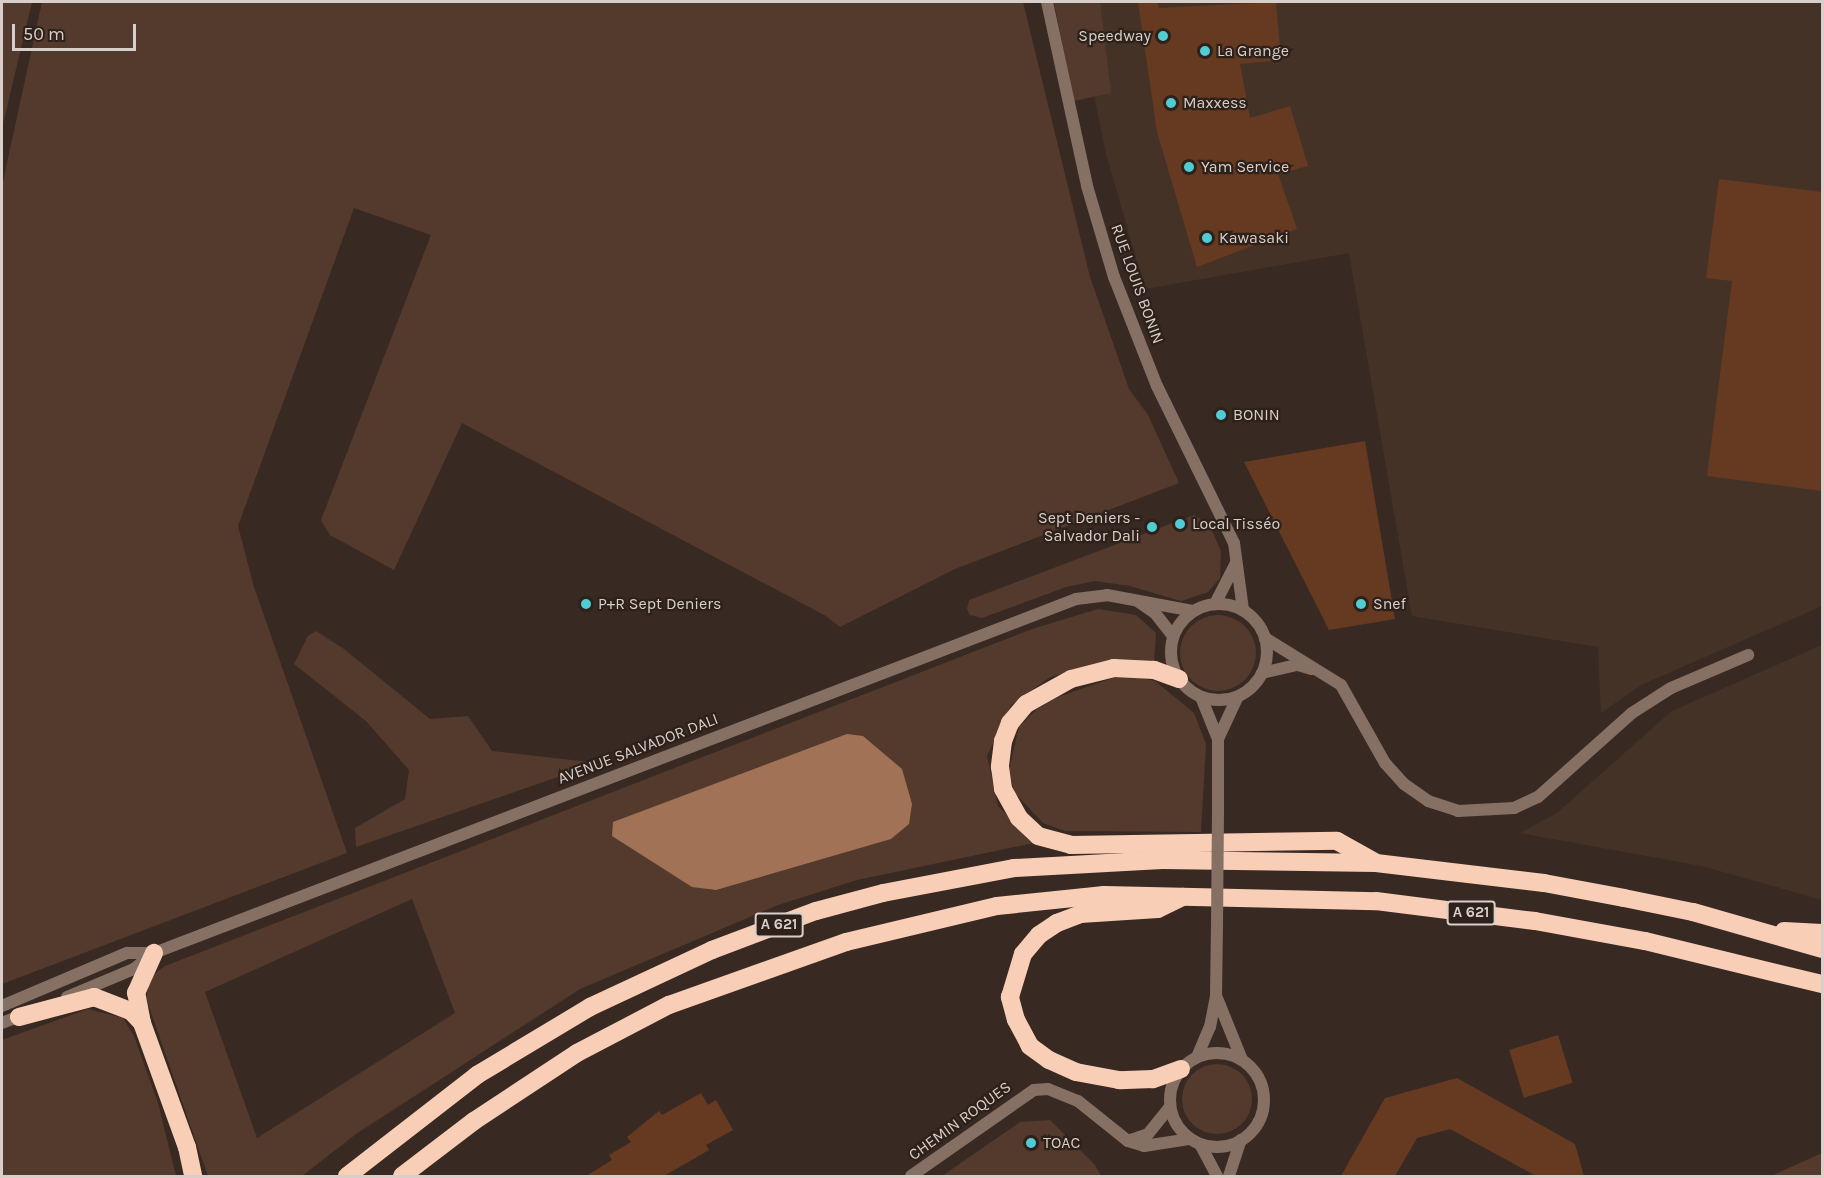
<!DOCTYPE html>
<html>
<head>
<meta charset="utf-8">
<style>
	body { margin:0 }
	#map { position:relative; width:1824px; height:1178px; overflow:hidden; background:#382a23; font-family:Karla,sans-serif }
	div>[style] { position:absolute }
	.built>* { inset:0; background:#453227 }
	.green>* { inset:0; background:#543a2c }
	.round { border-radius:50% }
	.water>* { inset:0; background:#a27257 }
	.building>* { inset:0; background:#663a21; transform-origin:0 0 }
	.minor>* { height:12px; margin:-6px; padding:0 6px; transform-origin:6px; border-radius:6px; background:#867064 }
	.tertiary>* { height:12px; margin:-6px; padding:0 6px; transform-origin:6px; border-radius:6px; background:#867064 }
	.tertiary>.ring { margin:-6px; padding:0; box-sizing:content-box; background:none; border:12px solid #867064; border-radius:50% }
	.motorway>* { height:18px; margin:-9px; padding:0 9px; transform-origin:9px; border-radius:9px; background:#f9ceb7 }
	.tertiary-bridge>* { height:12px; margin:-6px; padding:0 6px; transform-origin:6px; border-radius:6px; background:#867064 }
	.dots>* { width:16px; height:16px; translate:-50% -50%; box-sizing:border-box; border:3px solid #2e211a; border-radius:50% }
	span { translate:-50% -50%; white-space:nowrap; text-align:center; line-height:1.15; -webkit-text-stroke:4.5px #2e211a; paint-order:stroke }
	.shield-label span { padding:2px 4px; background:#2e211a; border:2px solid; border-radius:4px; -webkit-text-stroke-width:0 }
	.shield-label { font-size:15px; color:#d8cfca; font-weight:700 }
	.poi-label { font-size:16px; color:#d8cfca }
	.right { translate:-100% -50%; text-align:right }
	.left { translate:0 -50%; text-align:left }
	.street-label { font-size:16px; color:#d8cfca }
	.frame { position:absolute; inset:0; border:3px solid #d8cfca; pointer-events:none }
	.scale { position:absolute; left:12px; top:24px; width:124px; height:27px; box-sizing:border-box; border:3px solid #d8cfca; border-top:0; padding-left:8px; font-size:18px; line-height:21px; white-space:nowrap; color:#d8cfca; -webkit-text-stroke:4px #2e211a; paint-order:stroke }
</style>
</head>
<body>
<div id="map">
	<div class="built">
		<div style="clip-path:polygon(1075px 2px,1822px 2px,1822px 606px,1641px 685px,1601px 713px,1598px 647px,1412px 616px,1349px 253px,1145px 289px,1106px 154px)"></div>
		<div style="clip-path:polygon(1822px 645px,1822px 900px,1702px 866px,1520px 833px,1557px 813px,1672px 711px)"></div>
	</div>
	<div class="green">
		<div style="clip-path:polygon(2px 2px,32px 2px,2px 128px)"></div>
		<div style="clip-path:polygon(42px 2px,1023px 2px,1090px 277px,1129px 389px,1148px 415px,1179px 483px,955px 569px,840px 627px,826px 616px,462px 423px,394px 570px,330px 535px,321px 520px,431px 235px,354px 208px,238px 526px,254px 587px,347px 853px,2px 984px,2px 186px)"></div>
		<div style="clip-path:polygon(1054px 2px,1100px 2px,1111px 93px,1074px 101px)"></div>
		<div style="clip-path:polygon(1194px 515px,1210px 525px,1221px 552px,1220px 578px,1208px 592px,1181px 601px,1130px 586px,1095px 581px,1066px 587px,982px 618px,970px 615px,967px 609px,969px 600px)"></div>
		<div style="clip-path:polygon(evenodd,1098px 609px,1136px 615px,1156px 633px,1154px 662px,1108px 662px,1050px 677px,1011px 705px,987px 756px,998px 806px,1034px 843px,857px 880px,778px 905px,580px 989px,356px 1134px,302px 1176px,208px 1176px,146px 998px,150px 977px,165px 966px,1032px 629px,1098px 609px,412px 899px,455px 1013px,257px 1138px,205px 992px,412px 899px)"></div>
		<div class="round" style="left:1180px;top:615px;width:76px;height:76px"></div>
		<div style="clip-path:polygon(316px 631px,344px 649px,430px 719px,468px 716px,492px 751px,598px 763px,356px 847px,355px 828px,405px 799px,409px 770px,366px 721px,294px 664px,308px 636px)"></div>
		<div style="clip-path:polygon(1124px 674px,1155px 681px,1194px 713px,1206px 744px,1201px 832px,1065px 831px,1043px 823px,1014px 792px,1009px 770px,1019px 727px,1037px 709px,1058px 697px)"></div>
		<div style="clip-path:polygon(88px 1009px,123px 1018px,134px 1036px,158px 1103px,176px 1176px,2px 1176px,2px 1040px)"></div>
		<div class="round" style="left:1182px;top:1064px;width:70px;height:70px"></div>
		<div style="clip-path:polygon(1050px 1120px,1095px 1165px,1101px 1176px,942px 1176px,1020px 1122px)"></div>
		<div style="clip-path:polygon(1822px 1153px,1822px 1176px,1771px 1176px)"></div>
	</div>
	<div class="water">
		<div style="clip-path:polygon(847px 734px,863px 736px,902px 769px,912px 804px,909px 824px,891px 839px,716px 890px,692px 887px,612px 836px,613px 822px)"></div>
	</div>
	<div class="building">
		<div style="clip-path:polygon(1138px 2px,1157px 2px,1159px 8px,1276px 2px,1281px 60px,1240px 64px,1250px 118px,1290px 106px,1308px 166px,1278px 174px,1297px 229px,1197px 267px,1157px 132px)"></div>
		<div style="clip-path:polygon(1719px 179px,1822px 192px,1822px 491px,1707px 476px,1732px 281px,1706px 278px)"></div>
		<div style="clip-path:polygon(1365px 441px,1395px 619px,1329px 630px,1244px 462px)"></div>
		<div style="left:1558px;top:1035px;width:50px;height:51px;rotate:73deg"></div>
		<div style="clip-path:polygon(1457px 1078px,1575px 1144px,1584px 1176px,1536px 1176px,1450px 1129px,1417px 1138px,1395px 1176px,1341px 1176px,1385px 1098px)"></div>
		<div style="clip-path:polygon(701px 1093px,708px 1105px,716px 1100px,733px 1130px,706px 1145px,709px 1150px,664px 1176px,586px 1176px,612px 1160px,609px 1155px,631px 1142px,627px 1137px,659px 1111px,662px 1115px)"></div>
	</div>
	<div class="minor">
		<div style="left:1265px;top:638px;width:89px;rotate:31.7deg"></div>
		<div style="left:1341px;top:685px;width:90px;rotate:60.6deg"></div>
		<div style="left:1385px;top:763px;width:28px;rotate:48deg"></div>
		<div style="left:1404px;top:784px;width:29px;rotate:35deg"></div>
		<div style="left:1428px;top:801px;width:32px;rotate:18deg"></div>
		<div style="left:1458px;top:811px;width:56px;rotate:-3.1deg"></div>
		<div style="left:1514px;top:808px;width:26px;rotate:-25deg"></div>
		<div style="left:1538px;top:797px;width:126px;rotate:-41.8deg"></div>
		<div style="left:1632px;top:713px;width:46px;rotate:-32.7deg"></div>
		<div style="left:1671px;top:688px;width:84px;rotate:-23.2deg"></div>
		<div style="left:1262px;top:673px;width:37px;rotate:-13deg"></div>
		<div style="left:1298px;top:665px;width:14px;rotate:17deg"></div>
		<div style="left:1200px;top:1144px;width:36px;rotate:62deg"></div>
		<div style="left:1229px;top:1176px;width:38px;rotate:-72deg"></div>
	</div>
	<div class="tertiary">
		<div style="left:1047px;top:2px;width:188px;rotate:77.7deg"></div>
		<div style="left:1087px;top:186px;width:95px;rotate:73.5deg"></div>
		<div style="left:1114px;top:277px;width:117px;rotate:68.5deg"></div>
		<div style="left:1157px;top:386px;width:175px;rotate:63.9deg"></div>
		<div style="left:1234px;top:543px;width:68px;rotate:82.3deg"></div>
		<div style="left:1139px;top:602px;width:19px;rotate:35deg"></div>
		<div style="left:1155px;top:613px;width:29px;rotate:52deg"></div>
		<div class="ring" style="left:1171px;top:604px;width:84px;height:84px"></div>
		<div style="left:1215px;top:604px;width:46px;rotate:-62.9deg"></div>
		<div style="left:1201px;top:697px;width:45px;rotate:68deg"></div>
		<div style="left:1218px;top:807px;width:68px;rotate:-90deg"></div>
		<div style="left:1218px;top:739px;width:47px;rotate:-65.1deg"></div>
		<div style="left:67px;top:997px;width:73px;rotate:-22.7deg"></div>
		<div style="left:134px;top:969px;width:26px;rotate:-39deg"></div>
		<div style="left:154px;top:953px;width:988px;rotate:-21deg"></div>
		<div style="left:1076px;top:599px;width:31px;rotate:-7deg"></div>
		<div style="left:1107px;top:595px;width:87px;rotate:10.5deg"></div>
		<div style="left:1217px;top:998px;width:67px;rotate:68deg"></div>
		<div style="left:2px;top:1006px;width:136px;rotate:-23deg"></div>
		<div style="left:127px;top:953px;width:27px"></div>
		<div style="left:2px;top:1023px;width:26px;rotate:-21deg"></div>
		<div class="ring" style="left:1170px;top:1053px;width:82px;height:82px"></div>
		<div style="left:1197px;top:1057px;width:33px;rotate:-67deg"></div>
		<div style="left:1210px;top:1027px;width:32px;rotate:-79deg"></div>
		<div style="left:1216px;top:996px;width:70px;rotate:-89.2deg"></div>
		<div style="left:1128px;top:1141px;width:21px;rotate:-19deg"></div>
		<div style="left:1148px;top:1134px;width:35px;rotate:-51deg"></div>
		<div style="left:911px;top:1176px;width:150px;rotate:-35deg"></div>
		<div style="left:1034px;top:1090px;width:14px;rotate:-4deg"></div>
		<div style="left:1048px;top:1089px;width:32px;rotate:22deg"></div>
		<div style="left:1078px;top:1101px;width:64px;rotate:38.7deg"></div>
		<div style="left:1128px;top:1141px;width:17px;rotate:17deg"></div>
		<div style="left:1144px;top:1146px;width:47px;rotate:-8.7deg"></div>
	</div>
	<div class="motorway">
		<div style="left:1179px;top:679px;width:27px;rotate:-160deg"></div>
		<div style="left:1154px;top:670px;width:40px;rotate:-177.1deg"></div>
		<div style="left:1114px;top:668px;width:44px;rotate:165.7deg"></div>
		<div style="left:1071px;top:679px;width:51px;rotate:150.9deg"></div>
		<div style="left:1026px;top:704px;width:25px;rotate:130deg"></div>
		<div style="left:1010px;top:723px;width:19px;rotate:111deg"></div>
		<div style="left:1003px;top:741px;width:26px;rotate:97deg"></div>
		<div style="left:1000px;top:767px;width:22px;rotate:82deg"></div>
		<div style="left:1003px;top:789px;width:33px;rotate:61deg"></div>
		<div style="left:1019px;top:818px;width:26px;rotate:43deg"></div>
		<div style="left:1038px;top:836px;width:34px;rotate:15deg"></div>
		<div style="left:1071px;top:845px;width:266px;rotate:-0.9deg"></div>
		<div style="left:1337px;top:841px;width:43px;rotate:28.9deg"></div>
		<div style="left:1784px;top:931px;width:38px;rotate:3deg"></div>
		<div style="left:19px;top:1017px;width:78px;rotate:-14.9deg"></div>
		<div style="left:94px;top:997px;width:40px;rotate:21deg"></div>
		<div style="left:131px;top:1011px;width:16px;rotate:47deg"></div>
		<div style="left:142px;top:1023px;width:132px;rotate:70.1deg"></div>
		<div style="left:187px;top:1147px;width:30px;rotate:78deg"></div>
		<div style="left:142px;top:1023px;width:31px;rotate:-101deg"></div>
		<div style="left:136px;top:993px;width:44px;rotate:-65.8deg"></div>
		<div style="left:1181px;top:1069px;width:30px;rotate:160deg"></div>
		<div style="left:1153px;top:1079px;width:34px;rotate:178deg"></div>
		<div style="left:1119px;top:1080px;width:44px;rotate:-169.5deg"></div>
		<div style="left:1076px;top:1072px;width:30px;rotate:-156deg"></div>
		<div style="left:1049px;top:1060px;width:24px;rotate:-144deg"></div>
		<div style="left:1030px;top:1046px;width:30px;rotate:-118deg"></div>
		<div style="left:1016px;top:1020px;width:24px;rotate:-105deg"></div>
		<div style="left:1010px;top:997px;width:45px;rotate:-73.2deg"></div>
		<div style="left:1023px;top:954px;width:25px;rotate:-50deg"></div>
		<div style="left:1039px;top:935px;width:22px;rotate:-34deg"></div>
		<div style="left:1057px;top:923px;width:25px;rotate:-21deg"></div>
		<div style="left:1080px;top:914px;width:78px;rotate:-3.7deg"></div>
		<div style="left:1158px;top:909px;width:28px;rotate:-26deg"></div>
		<div style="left:347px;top:1176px;width:165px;rotate:-37.8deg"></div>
		<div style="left:477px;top:1075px;width:132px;rotate:-31deg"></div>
		<div style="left:590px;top:1007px;width:135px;rotate:-25deg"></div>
		<div style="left:712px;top:950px;width:111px;rotate:-20.6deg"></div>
		<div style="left:816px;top:911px;width:69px;rotate:-15deg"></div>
		<div style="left:883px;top:893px;width:133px;rotate:-10.8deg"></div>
		<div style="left:1014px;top:868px;width:148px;rotate:-3.1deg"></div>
		<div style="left:1162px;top:860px;width:214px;rotate:0.8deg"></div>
		<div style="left:1376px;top:863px;width:169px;rotate:6.8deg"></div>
		<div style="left:1544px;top:883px;width:81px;rotate:10.6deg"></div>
		<div style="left:1624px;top:898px;width:70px;rotate:11.5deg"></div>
		<div style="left:1693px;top:912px;width:134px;rotate:16deg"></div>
		<div style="left:402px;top:1176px;width:91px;rotate:-37.4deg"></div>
		<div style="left:474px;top:1121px;width:123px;rotate:-33.4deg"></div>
		<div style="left:577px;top:1053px;width:104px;rotate:-27.6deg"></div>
		<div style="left:669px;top:1005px;width:188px;rotate:-19.6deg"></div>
		<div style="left:846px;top:942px;width:155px;rotate:-13.4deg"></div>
		<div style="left:997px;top:906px;width:108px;rotate:-5.9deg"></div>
		<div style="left:1104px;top:895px;width:272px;rotate:1.3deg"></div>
		<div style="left:1376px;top:901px;width:160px;rotate:7.2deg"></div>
		<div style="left:1535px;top:921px;width:112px;rotate:10.3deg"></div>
		<div style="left:1645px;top:941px;width:182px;rotate:13.7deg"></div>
	</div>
	<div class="tertiary-bridge">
		<div style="left:1217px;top:926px;width:119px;rotate:-89.5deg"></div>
	</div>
	<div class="dots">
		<div style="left:1163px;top:36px;background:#51ccd3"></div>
		<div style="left:1205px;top:51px;background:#51ccd3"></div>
		<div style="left:1171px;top:103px;background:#51ccd3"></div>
		<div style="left:1189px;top:167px;background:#51ccd3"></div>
		<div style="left:1207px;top:238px;background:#51ccd3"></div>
		<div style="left:1221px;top:415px;background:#51ccd3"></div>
		<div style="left:1180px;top:524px;background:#51ccd3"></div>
		<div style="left:1152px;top:527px;background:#51ccd3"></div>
		<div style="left:586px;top:604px;background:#51ccd3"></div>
		<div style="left:1361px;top:604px;background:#51ccd3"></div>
		<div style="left:1031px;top:1143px;background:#51ccd3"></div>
	</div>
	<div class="shield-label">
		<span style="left:1471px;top:913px">A 621</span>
		<span style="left:779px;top:925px">A 621</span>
	</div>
	<div class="poi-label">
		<span class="right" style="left:1151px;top:36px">Speedway</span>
		<span class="left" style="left:1217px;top:51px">La Grange</span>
		<span class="left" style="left:1183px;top:103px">Maxxess</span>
		<span class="left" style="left:1201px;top:167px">Yam Service</span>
		<span class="left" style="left:1219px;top:238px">Kawasaki</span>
		<span class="left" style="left:1233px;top:415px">BONIN</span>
		<span class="right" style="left:1140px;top:527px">Sept Deniers -<br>Salvador Dali</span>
		<span class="left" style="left:1192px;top:524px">Local Tisséo</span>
		<span class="left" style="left:598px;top:604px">P+R Sept Deniers</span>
		<span class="left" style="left:1373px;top:604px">Snef</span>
		<span class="left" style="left:1043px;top:1143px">TOAC</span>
	</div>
	<div class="street-label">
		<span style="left:1137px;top:284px;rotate:70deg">RUE LOUIS BONIN</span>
		<span style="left:638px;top:749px;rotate:-21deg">AVENUE SALVADOR DALI</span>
		<span style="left:960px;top:1121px;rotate:-36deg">CHEMIN ROQUES</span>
	</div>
	<div class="frame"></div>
	<div class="scale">50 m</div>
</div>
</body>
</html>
